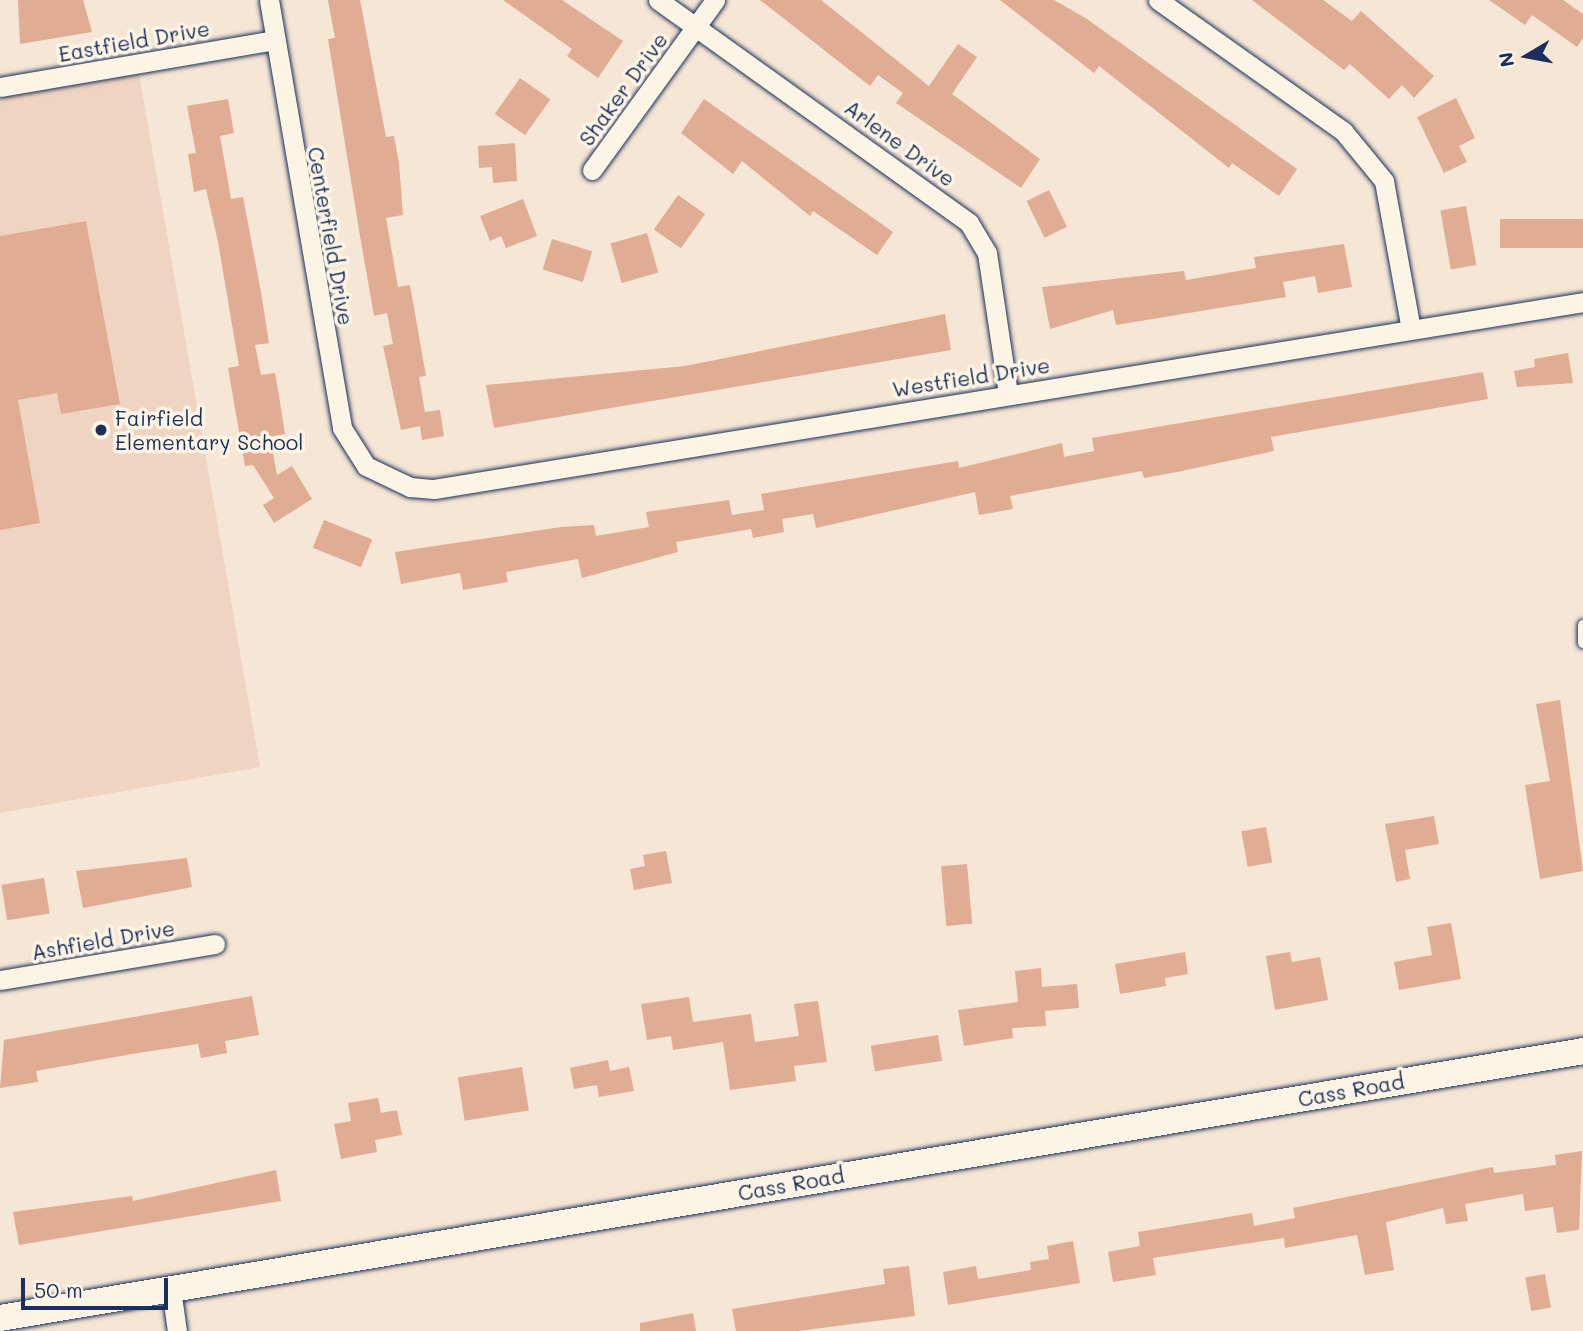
<!DOCTYPE html>
<html>
<head>
<meta charset="utf-8">
<style>
	body { margin:0 }
	#map { position:relative; width:1583px; height:1331px; overflow:hidden; background:#f6e6d5; font-family:Mali,sans-serif }
	div>[style] { position:absolute }
	.built>* { inset:0; background:#efd5c1 }
	.building>* { inset:0; background:#e0ac93; transform-origin:0 0 }
	.roads { filter:drop-shadow(0 0 2px #1b2f5e) drop-shadow(0 0 2px #1b2f5e) }
	.lane>* { height:10px; margin:-5px; padding:0 5px; transform-origin:5px; border-radius:5px; background:#fcf5e5 }
	.street>* { height:19px; margin:-9.5px; padding:0 9.5px; transform-origin:9.5px; border-radius:9.5px; background:#fcf5e5 }
	.secondary>* { height:26px; margin:-13px; padding:0 13px; transform-origin:13px; border-radius:13px; background:#fcf5e5 }
	.dots>* { width:19px; height:19px; translate:-50% -50%; box-sizing:border-box; border:4px solid #fcf5e5; border-radius:50% }
	span { translate:-50% -50%; white-space:nowrap; text-align:center; line-height:1.15; -webkit-text-stroke:7px #fcf5e5; paint-order:stroke }
	.street-label { font-size:21px; color:#1b2f5e }
	.poi-label { font-size:21px; color:#1b2f5e }
	.left { translate:0 -50%; text-align:left }
	.north { position:absolute; left:1492px; top:21px; width:70px; height:70px; -webkit-text-stroke:5px #fcf5e5; paint-order:stroke; rotate:260deg; font-size:19px; font-weight:700; line-height:28px; text-align:center; color:#1b2f5e }
	.north::after { content:''; display:block; margin:auto; width:24px; height:32px; background:#1b2f5e; clip-path:polygon(50% 0,100% 100%,50% 72%,0 100%) }
	.scale { position:absolute; left:21px; top:1278px; width:147px; height:32px; box-sizing:border-box; border:4px solid #1b2f5e; border-top:0; padding-left:9px; font-size:21px; line-height:24px; white-space:nowrap; color:#1b2f5e; -webkit-text-stroke:5px #fcf5e5; paint-order:stroke }
</style>
</head>
<body>
<div id="map">
	<div class="built">
		<div style="clip-path:polygon(138px 68px,260px 767px,0 813px,0 92px)"></div>
	</div>
	<div class="building">
		<div style="clip-path:polygon(18px 0,83px 0,92px 32px,20px 44px)"></div>
		<div style="clip-path:polygon(328px 0,360px 0,386px 137px,394px 136px,399px 163px,403px 215px,386px 218px,398px 287px,410px 285px,426px 376px,419px 377px,425px 412px,440px 410px,444px 436px,422px 440px,420px 426px,401px 430px,383px 346px,393px 344px,387px 313px,374px 316px,360px 236px,328px 39px,335px 38px)"></div>
		<div style="clip-path:polygon(503px 0,562px 0,623px 41px,598px 78px,567px 56px,572px 49px)"></div>
		<div style="clip-path:polygon(760px 0,821px 0,929px 86px,958px 44px,977px 57px,952px 94px,1040px 159px,1021px 188px,896px 103px,903px 93px,878px 75px,870px 86px)"></div>
		<div style="clip-path:polygon(1000px 0,1054px 0,1087px 19px,1297px 169px,1279px 196px,1232px 163px,1229px 168px,1099px 66px,1094px 73px)"></div>
		<div style="clip-path:polygon(1252px 0,1323px 0,1352px 21px,1361px 11px,1434px 76px,1414px 98px,1402px 85px,1389px 99px,1350px 64px,1344px 70px)"></div>
		<div style="clip-path:polygon(1489px 0,1563px 0,1583px 14px,1583px 38px,1577px 47px,1532px 15px,1525px 25px)"></div>
		<div style="left:520px;top:78px;width:37px;height:44px;rotate:35deg"></div>
		<div style="clip-path:polygon(1456px 98px,1475px 138px,1459px 146px,1467px 162px,1444px 173px,1417px 117px)"></div>
		<div style="clip-path:polygon(228px 99px,234px 133px,220px 136px,231px 199px,243px 197px,261px 292px,269px 343px,255px 345px,261px 375px,275px 373px,279px 396px,285px 434px,270px 437px,277px 475px,292px 466px,312px 499px,274px 523px,263px 505px,274px 498px,253px 465px,245px 466px,228px 368px,239px 366px,218px 242px,206px 189px,194px 192px,188px 154px,196px 153px,187px 106px)"></div>
		<div style="clip-path:polygon(704px 99px,893px 232px,877px 255px,813px 211px,810px 216px,742px 161px,733px 174px,681px 133px)"></div>
		<div style="clip-path:polygon(515px 143px,517px 181px,493px 183px,492px 167px,479px 168px,478px 146px)"></div>
		<div style="left:1049px;top:190px;width:41px;height:25px;rotate:64deg"></div>
		<div style="left:678px;top:195px;width:33px;height:42px;rotate:35deg"></div>
		<div style="clip-path:polygon(523px 199px,537px 236px,506px 248px,501px 236px,490px 241px,480px 216px)"></div>
		<div style="left:1466px;top:206px;width:60px;height:26px;rotate:80deg"></div>
		<div style="left:1583px;top:219px;width:29px;height:83px;rotate:90deg"></div>
		<div style="clip-path:polygon(86px 221px,120px 404px,61px 414px,57px 393px,18px 400px,40px 523px,0 530px,0 236px)"></div>
		<div style="left:647px;top:233px;width:41px;height:38px;rotate:74deg"></div>
		<div style="left:552px;top:239px;width:42px;height:32px;rotate:17deg"></div>
		<div style="clip-path:polygon(1344px 244px,1352px 287px,1318px 293px,1315px 276px,1283px 282px,1286px 297px,1116px 325px,1113px 310px,1050px 329px,1042px 287px,1184px 271px,1186px 280px,1256px 268px,1254px 257px)"></div>
		<div style="clip-path:polygon(945px 314px,951px 350px,494px 428px,486px 385px,685px 366px)"></div>
		<div style="clip-path:polygon(1568px 353px,1573px 383px,1517px 387px,1514px 371px,1535px 367px,1534px 359px)"></div>
		<div style="clip-path:polygon(1483px 372px,1488px 399px,1271px 437px,1274px 451px,1177px 472px,1144px 478px,1142px 471px,1010px 496px,1013px 509px,979px 515px,975px 492px,816px 528px,813px 514px,782px 519px,784px 532px,753px 538px,751px 529px,676px 542px,678px 552px,582px 578px,578px 559px,506px 572px,508px 582px,463px 590px,460px 573px,401px 584px,395px 552px,561px 527px,594px 525px,596px 536px,649px 527px,646px 512px,729px 500px,732px 515px,764px 510px,761px 494px,958px 461px,959px 468px,1062px 443px,1064px 457px,1094px 451px,1092px 438px)"></div>
		<div style="left:324px;top:520px;width:52px;height:30px;rotate:22deg"></div>
		<div style="clip-path:polygon(1560px 700px,1583px 871px,1540px 879px,1525px 785px,1550px 781px,1536px 704px)"></div>
		<div style="clip-path:polygon(1434px 816px,1439px 844px,1405px 850px,1410px 879px,1396px 882px,1385px 824px)"></div>
		<div style="left:1266px;top:827px;width:36px;height:25px;rotate:80deg"></div>
		<div style="clip-path:polygon(666px 851px,672px 883px,634px 890px,630px 869px,645px 866px,643px 855px)"></div>
		<div style="clip-path:polygon(187px 858px,192px 887px,83px 908px,76px 871px)"></div>
		<div style="left:967px;top:864px;width:60px;height:26px;rotate:85deg"></div>
		<div style="left:44px;top:878px;width:36px;height:43px;rotate:81deg"></div>
		<div style="clip-path:polygon(1451px 923px,1461px 979px,1399px 990px,1394px 962px,1432px 955px,1427px 927px)"></div>
		<div style="clip-path:polygon(1185px 952px,1188px 974px,1165px 978px,1166px 986px,1120px 994px,1115px 964px)"></div>
		<div style="clip-path:polygon(1290px 952px,1292px 962px,1320px 957px,1328px 1000px,1275px 1010px,1266px 956px)"></div>
		<div style="clip-path:polygon(1041px 968px,1042px 987px,1077px 984px,1079px 1008px,1045px 1011px,1046px 1026px,1012px 1028px,1013px 1038px,964px 1046px,958px 1010px,1018px 1002px,1015px 971px)"></div>
		<div style="clip-path:polygon(252px 996px,259px 1035px,225px 1041px,227px 1053px,201px 1058px,198px 1044px,138px 1053px,36px 1071px,38px 1082px,0 1088px,4px 1040px)"></div>
		<div style="clip-path:polygon(689px 997px,693px 1022px,751px 1014px,755px 1042px,799px 1036px,794px 1004px,818px 1001px,827px 1062px,794px 1066px,796px 1081px,730px 1090px,723px 1042px,673px 1050px,671px 1036px,647px 1040px,641px 1004px)"></div>
		<div style="left:938px;top:1035px;width:26px;height:68px;rotate:81deg"></div>
		<div style="clip-path:polygon(608px 1060px,610px 1071px,629px 1067px,634px 1091px,599px 1097px,597px 1085px,574px 1089px,570px 1068px)"></div>
		<div style="left:522px;top:1067px;width:44px;height:65px;rotate:81deg"></div>
		<div style="clip-path:polygon(378px 1098px,381px 1113px,397px 1110px,402px 1135px,375px 1140px,377px 1152px,341px 1159px,334px 1124px,351px 1121px,348px 1103px)"></div>
		<div style="clip-path:polygon(1582px 1151px,1579px 1230px,1557px 1233px,1553px 1207px,1525px 1211px,1523px 1194px,1465px 1204px,1468px 1221px,1446px 1224px,1443px 1208px,1386px 1222px,1394px 1270px,1365px 1275px,1357px 1235px,1285px 1248px,1284px 1238px,1153px 1258px,1156px 1275px,1113px 1282px,1108px 1252px,1140px 1246px,1138px 1232px,1252px 1213px,1254px 1226px,1295px 1218px,1293px 1208px,1493px 1167px,1494px 1173px,1556px 1165px,1555px 1155px)"></div>
		<div style="clip-path:polygon(276px 1170px,281px 1201px,19px 1245px,13px 1212px,132px 1196px,133px 1201px)"></div>
		<div style="clip-path:polygon(1073px 1241px,1080px 1283px,948px 1305px,943px 1272px,976px 1266px,978px 1279px,1031px 1270px,1030px 1262px,1049px 1259px,1047px 1246px)"></div>
		<div style="clip-path:polygon(909px 1266px,915px 1316px,798px 1331px,736px 1331px,732px 1309px,885px 1284px,883px 1269px)"></div>
		<div style="left:1545px;top:1274px;width:34px;height:20px;rotate:80deg"></div>
		<div style="clip-path:polygon(693px 1313px,696px 1331px,640px 1331px,640px 1323px)"></div>
	</div>
	<div class="roads">
		<div class="lane">
			<div style="left:1583px;top:625px;width:18px;rotate:90deg"></div>
		</div>
		<div class="street">
			<div style="left:269px;top:0;width:434px;rotate:80.3deg"></div>
			<div style="left:342px;top:428px;width:45px;rotate:57.7deg"></div>
			<div style="left:366px;top:466px;width:49px;rotate:25.5deg"></div>
			<div style="left:410px;top:487px;width:24px;rotate:5deg"></div>
			<div style="left:434px;top:489px;width:1164px;rotate:-9.24deg"></div>
			<div style="left:658px;top:0;width:383px;rotate:35.6deg"></div>
			<div style="left:969px;top:223px;width:35px;rotate:59deg"></div>
			<div style="left:987px;top:253px;width:143px;rotate:81.5deg"></div>
			<div style="left:1158px;top:0;width:227px;rotate:35.3deg"></div>
			<div style="left:1343px;top:131px;width:65px;rotate:50.6deg"></div>
			<div style="left:1384px;top:181px;width:150px;rotate:79.7deg"></div>
			<div style="left:0;top:87px;width:279px;rotate:-9.7deg"></div>
			<div style="left:592px;top:170px;width:210px;rotate:-54.1deg"></div>
			<div style="left:0;top:980px;width:218px;rotate:-9.5deg"></div>
			<div style="left:171px;top:1289px;width:42px;rotate:81.9deg"></div>
		</div>
		<div class="secondary">
			<div style="left:0;top:1318px;width:1605px;rotate:-9.57deg"></div>
		</div>
	</div>
	<div class="dots">
		<div style="left:101px;top:430px;background:#1b2f5e"></div>
	</div>
	<div class="street-label">
		<span style="left:134px;top:41px;rotate:-10deg">Eastfield Drive</span>
		<span style="left:623px;top:89px;rotate:-54deg">Shaker Drive</span>
		<span style="left:900px;top:143px;rotate:36deg">Arlene Drive</span>
		<span style="left:331px;top:236px;rotate:80deg">Centerfield Drive</span>
		<span style="left:971px;top:377px;rotate:-9deg">Westfield Drive</span>
		<span style="left:103px;top:940px;rotate:-10deg">Ashfield Drive</span>
		<span style="left:1351px;top:1090px;rotate:-10deg">Cass Road</span>
		<span style="left:791px;top:1184px;rotate:-10deg">Cass Road</span>
	</div>
	<div class="poi-label">
		<span class="left" style="left:115px;top:430px">Fairfield<br>Elementary School</span>
	</div>
	<div class="north">N</div>
	<div class="scale">50 m</div>
</div>
</body>
</html>
